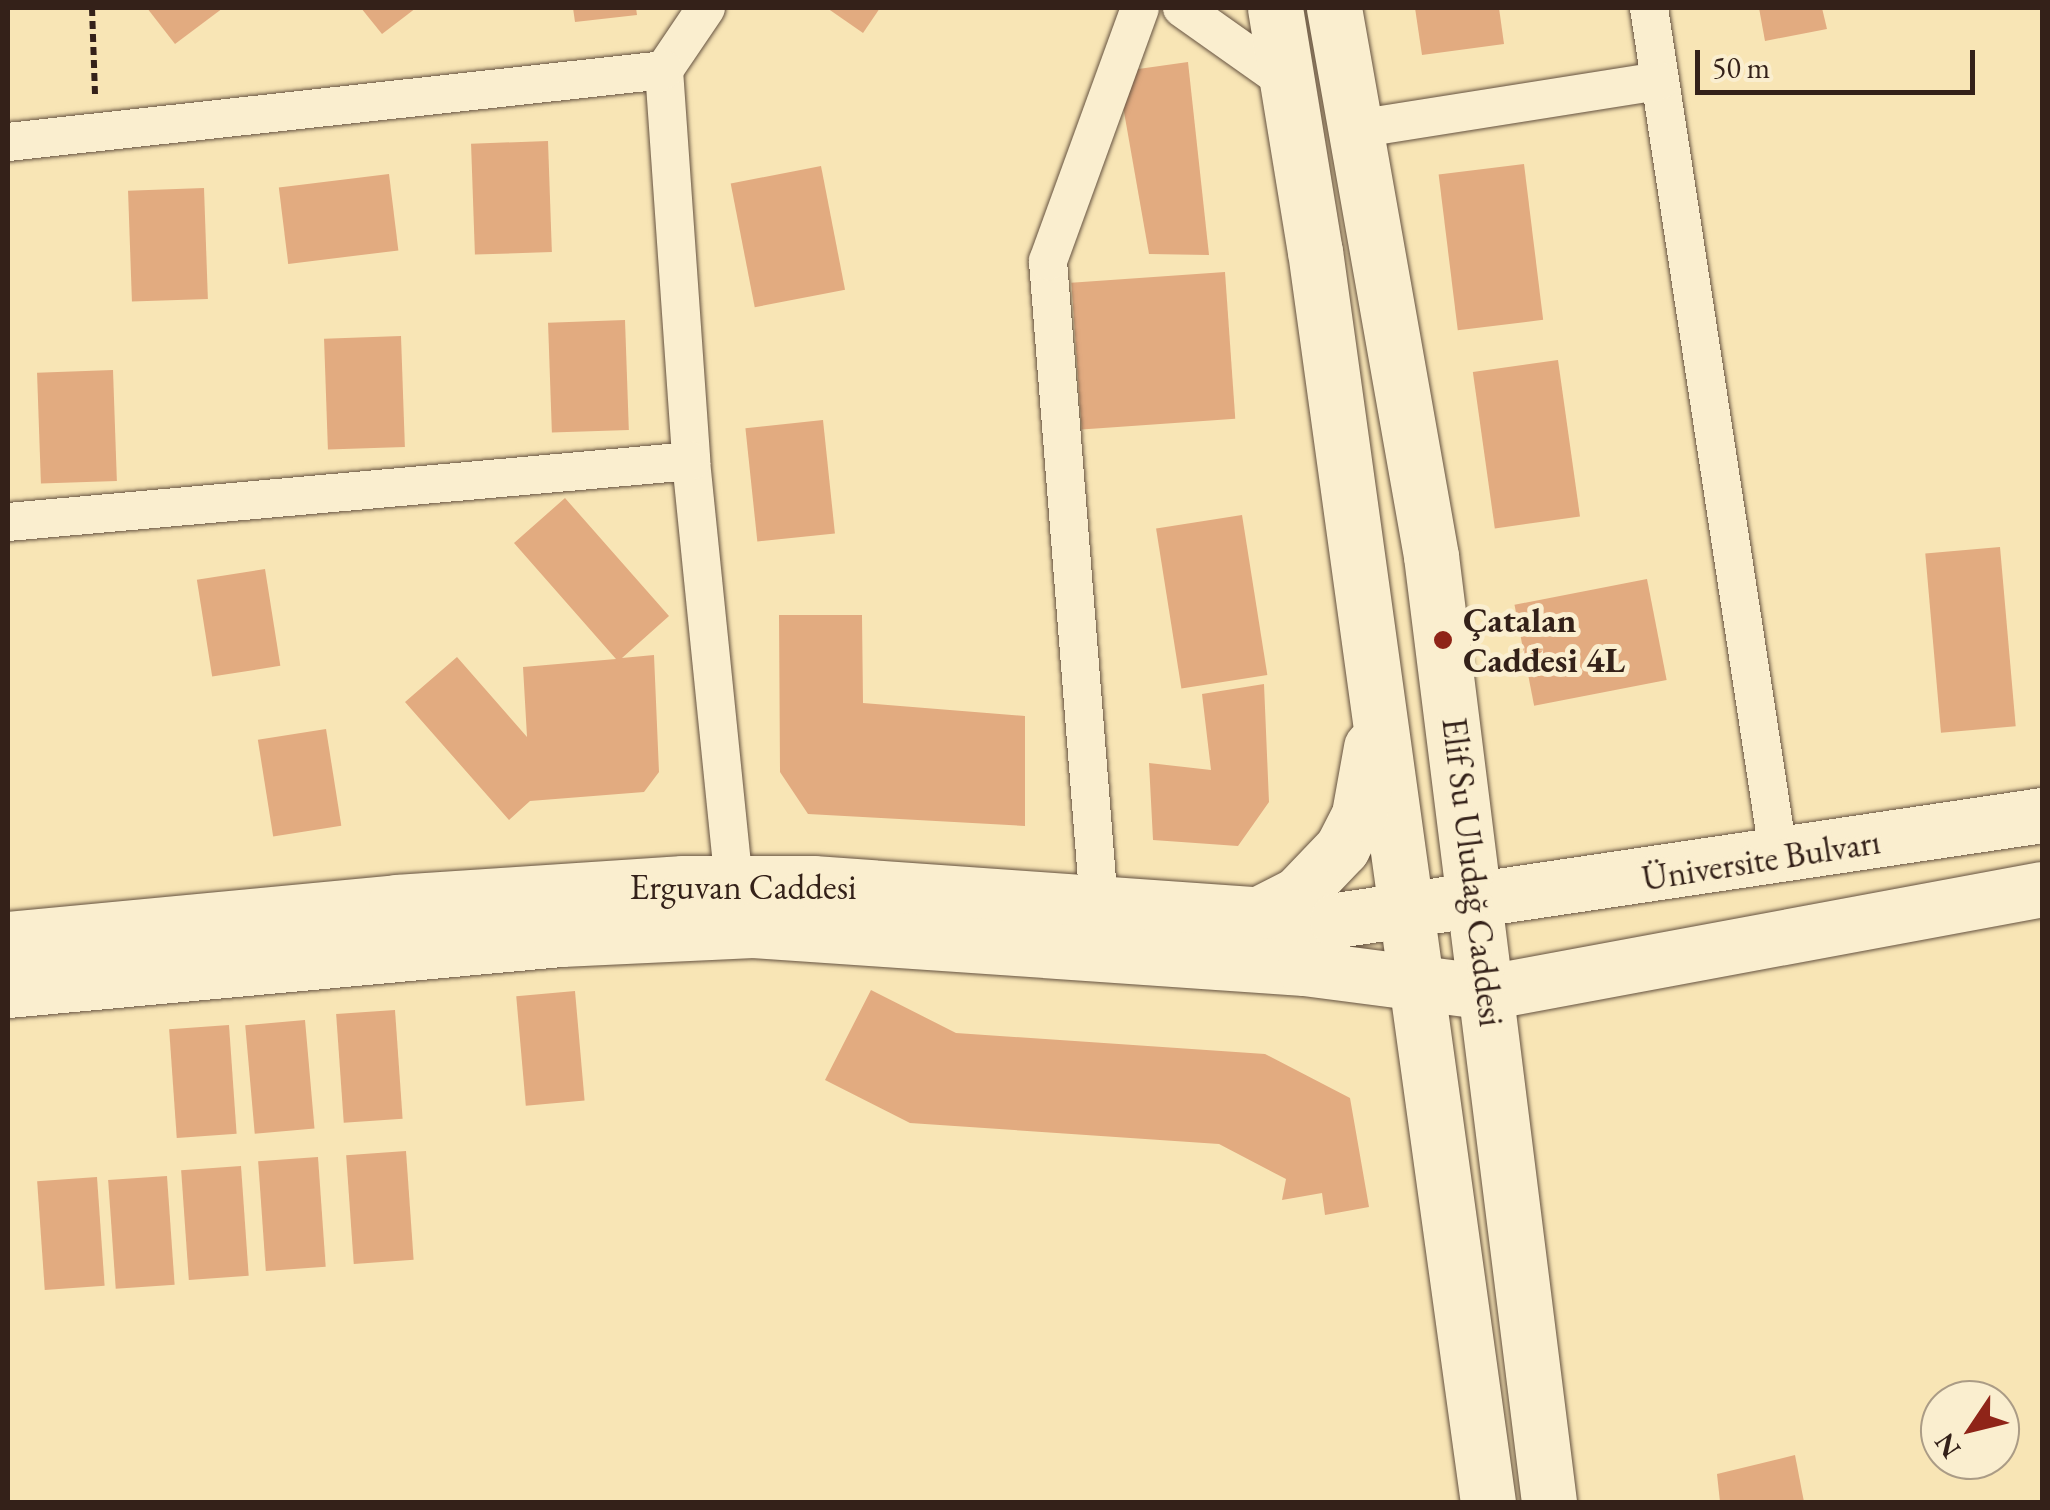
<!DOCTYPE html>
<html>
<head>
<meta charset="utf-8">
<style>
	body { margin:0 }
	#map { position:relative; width:2050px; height:1510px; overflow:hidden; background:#f8e5b5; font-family:"EB Garamond",serif }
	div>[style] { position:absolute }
	.building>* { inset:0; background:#e2ab80; transform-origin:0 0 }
	.path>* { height:6px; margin-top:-3px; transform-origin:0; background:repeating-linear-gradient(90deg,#342119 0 8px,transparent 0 13px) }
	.roads { filter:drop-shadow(0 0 2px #655240) drop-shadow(0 0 2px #655240) }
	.street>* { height:38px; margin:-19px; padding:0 19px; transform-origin:19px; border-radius:19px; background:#faeecf }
	.secondary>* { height:55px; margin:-27.5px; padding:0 27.5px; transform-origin:27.5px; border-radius:27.5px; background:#faeecf }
	.dots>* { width:28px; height:28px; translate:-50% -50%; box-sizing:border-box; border:5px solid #faeecf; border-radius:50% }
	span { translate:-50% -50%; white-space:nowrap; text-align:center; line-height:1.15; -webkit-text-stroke:10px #faeecf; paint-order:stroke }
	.poi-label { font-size:35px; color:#342119; font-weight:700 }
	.left { translate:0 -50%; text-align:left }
	.street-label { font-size:35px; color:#342119 }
	.frame { position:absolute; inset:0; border:10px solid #342119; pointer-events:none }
	.north { position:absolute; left:1920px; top:1380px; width:100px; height:100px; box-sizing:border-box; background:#faeecf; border:2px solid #ab9c86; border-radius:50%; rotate:235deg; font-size:28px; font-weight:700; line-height:40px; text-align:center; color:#342119 }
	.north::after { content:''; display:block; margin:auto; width:35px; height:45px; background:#8f2418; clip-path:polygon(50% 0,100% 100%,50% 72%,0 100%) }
	.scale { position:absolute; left:1695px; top:50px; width:280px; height:45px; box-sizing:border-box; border:5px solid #342119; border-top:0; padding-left:12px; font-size:30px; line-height:35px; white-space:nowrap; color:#342119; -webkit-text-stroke:8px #faeecf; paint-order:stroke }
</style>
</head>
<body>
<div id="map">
	<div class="building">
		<div style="clip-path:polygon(147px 8px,223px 8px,175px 44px)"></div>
		<div style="clip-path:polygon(361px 8px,416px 8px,382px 34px)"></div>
		<div style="clip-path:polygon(573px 8px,636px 8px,637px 15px,575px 22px)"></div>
		<div style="clip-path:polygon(827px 8px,880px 8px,863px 33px)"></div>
		<div style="clip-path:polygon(1415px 8px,1499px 8px,1504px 44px,1422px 55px)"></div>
		<div style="clip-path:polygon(1759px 8px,1822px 8px,1827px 29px,1765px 41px)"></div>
		<div style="clip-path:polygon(1188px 62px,1209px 255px,1149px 254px,1117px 72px)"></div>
		<div style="left:548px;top:141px;width:111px;height:77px;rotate:88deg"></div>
		<div style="left:1524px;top:164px;width:157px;height:86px;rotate:83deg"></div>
		<div style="left:821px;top:166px;width:126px;height:92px;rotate:79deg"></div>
		<div style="left:389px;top:174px;width:77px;height:111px;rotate:83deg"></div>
		<div style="left:204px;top:188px;width:111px;height:76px;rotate:88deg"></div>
		<div style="left:1225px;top:272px;width:147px;height:154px;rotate:86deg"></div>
		<div style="left:625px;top:320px;width:110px;height:77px;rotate:88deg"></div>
		<div style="left:401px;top:336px;width:111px;height:77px;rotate:88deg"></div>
		<div style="left:1558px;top:360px;width:158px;height:86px;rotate:82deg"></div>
		<div style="left:113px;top:370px;width:111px;height:76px;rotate:88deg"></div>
		<div style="left:823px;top:420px;width:114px;height:78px;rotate:84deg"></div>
		<div style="clip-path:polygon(565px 498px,669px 616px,622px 658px,654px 655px,659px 772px,644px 792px,530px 801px,509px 820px,405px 702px,457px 657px,527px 737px,523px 667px,616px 659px,514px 543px)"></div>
		<div style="left:1242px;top:515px;width:162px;height:87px;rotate:81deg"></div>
		<div style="left:2000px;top:547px;width:180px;height:75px;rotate:85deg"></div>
		<div style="left:265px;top:569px;width:98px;height:69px;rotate:81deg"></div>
		<div style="left:1647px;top:579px;width:103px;height:135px;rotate:79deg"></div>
		<div style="clip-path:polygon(779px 615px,862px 615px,863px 703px,1025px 716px,1025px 826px,808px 814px,780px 772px)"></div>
		<div style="clip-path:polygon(1264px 684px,1269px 802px,1238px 846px,1153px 840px,1149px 763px,1211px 770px,1202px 694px)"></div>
		<div style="left:326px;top:729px;width:98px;height:69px;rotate:81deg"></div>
		<div style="clip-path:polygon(871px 990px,956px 1033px,1265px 1054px,1350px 1098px,1369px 1207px,1325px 1215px,1322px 1193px,1282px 1200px,1286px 1179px,1219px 1144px,910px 1123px,825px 1080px)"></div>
		<div style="left:575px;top:991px;width:110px;height:59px;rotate:85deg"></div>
		<div style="left:395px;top:1010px;width:109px;height:59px;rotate:86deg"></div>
		<div style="left:305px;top:1020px;width:109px;height:60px;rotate:85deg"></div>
		<div style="left:229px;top:1025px;width:109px;height:60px;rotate:86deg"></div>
		<div style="left:406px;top:1151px;width:109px;height:60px;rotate:86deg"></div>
		<div style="left:318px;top:1157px;width:110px;height:60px;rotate:86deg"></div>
		<div style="left:241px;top:1166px;width:110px;height:60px;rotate:86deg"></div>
		<div style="left:167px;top:1176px;width:109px;height:59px;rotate:86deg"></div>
		<div style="left:97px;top:1177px;width:109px;height:60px;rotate:86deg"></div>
		<div style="clip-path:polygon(1795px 1455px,1804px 1502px,1720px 1502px,1717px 1474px)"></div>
	</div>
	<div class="path">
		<div style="left:92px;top:8px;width:88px;rotate:88deg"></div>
	</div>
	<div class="roads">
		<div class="street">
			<div style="left:706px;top:8px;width:75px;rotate:124.1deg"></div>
			<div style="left:664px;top:70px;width:392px;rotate:86deg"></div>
			<div style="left:691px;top:461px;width:424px;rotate:84.2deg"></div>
			<div style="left:1182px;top:8px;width:130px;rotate:35.3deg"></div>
			<div style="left:1649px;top:8px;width:861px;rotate:81.31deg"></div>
			<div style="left:1356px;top:129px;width:307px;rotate:-9deg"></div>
			<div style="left:8px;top:142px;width:660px;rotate:-6.26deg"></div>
			<div style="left:8px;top:522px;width:686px;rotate:-5.1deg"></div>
			<div style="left:1099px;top:905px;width:646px;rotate:-94.53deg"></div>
			<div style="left:1048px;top:261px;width:269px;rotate:-70deg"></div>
		</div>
		<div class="secondary">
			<div style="left:1275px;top:8px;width:246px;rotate:80.7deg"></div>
			<div style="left:1315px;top:251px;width:1263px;rotate:82.13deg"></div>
			<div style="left:1334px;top:8px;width:557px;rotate:79.96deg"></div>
			<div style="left:1431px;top:556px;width:953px;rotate:82.89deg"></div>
			<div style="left:1255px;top:916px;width:48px;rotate:-27.1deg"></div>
			<div style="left:1298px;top:894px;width:64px;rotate:-46.3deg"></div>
			<div style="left:1342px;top:848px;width:38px;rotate:-63deg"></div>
			<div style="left:1359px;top:814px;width:68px;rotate:-79.8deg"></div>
			<div style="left:8px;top:939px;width:390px;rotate:-5.4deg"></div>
			<div style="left:396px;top:902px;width:288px;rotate:-3.8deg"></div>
			<div style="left:683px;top:883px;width:130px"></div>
			<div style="left:813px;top:883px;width:525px;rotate:4.04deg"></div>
			<div style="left:1337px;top:920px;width:713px;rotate:-8.47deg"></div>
			<div style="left:8px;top:990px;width:555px;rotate:-5.27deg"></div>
			<div style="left:561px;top:939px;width:192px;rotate:-2.7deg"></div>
			<div style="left:753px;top:930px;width:552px;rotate:3.95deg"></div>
			<div style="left:1304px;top:968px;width:186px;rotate:7.4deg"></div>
			<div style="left:1488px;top:992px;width:563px;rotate:-10.53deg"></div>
		</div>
	</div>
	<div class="dots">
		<div style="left:1443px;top:640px;background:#8f2418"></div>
	</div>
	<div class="poi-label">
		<span class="left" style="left:1463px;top:640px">Çatalan<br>Caddesi 4L</span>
	</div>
	<div class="street-label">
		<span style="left:1761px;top:860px;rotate:-9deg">Üniversite Bulvarı</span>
		<span style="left:1473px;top:872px;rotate:83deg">Elif Su Uludağ Caddesi</span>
		<span style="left:743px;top:887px">Erguvan Caddesi</span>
	</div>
	<div class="frame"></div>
	<div class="north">N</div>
	<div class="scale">50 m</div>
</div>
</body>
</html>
